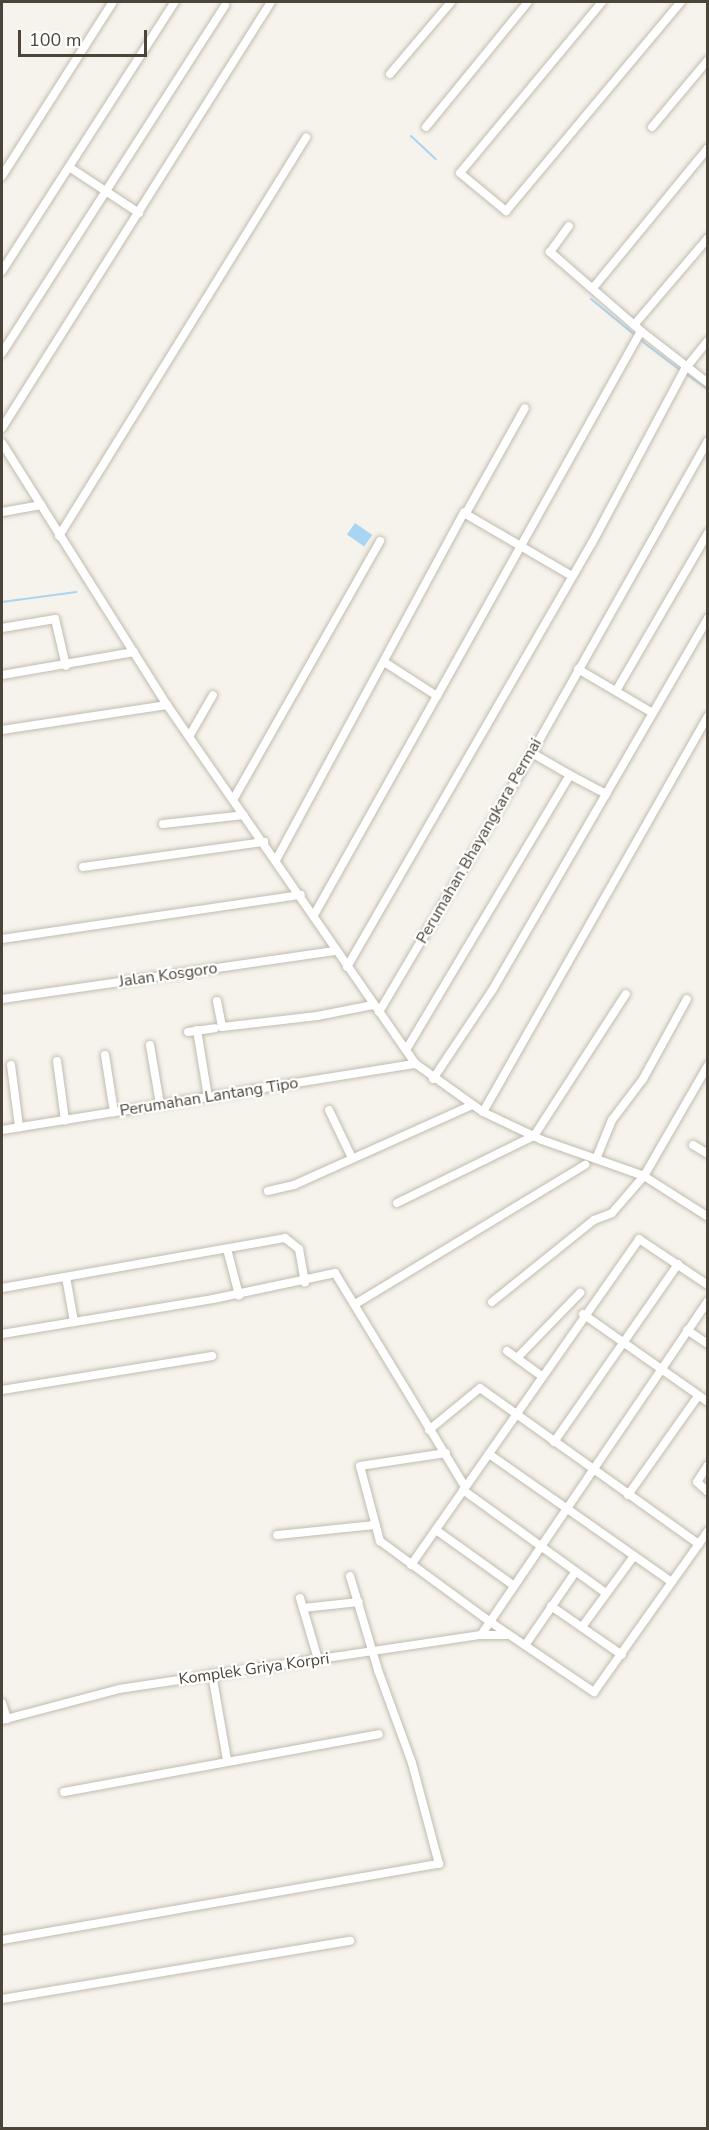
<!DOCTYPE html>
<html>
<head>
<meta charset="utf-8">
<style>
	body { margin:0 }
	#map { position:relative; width:709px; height:2130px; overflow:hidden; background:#f6f3ec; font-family:"Nunito Sans",sans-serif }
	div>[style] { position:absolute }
	.water>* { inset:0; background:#a9d4f2; transform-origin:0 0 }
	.stream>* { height:2px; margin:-1px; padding:0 1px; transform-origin:1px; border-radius:1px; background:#a9d4f2 }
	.roads { filter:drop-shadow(0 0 2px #c2bbae) drop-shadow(0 0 2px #c2bbae) }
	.minor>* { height:8px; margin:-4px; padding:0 4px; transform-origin:4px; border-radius:4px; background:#fff }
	span { translate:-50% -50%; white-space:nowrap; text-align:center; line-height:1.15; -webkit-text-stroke:4.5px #fff; paint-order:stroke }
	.street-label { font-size:16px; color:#4b4439 }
	.frame { position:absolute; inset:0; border:3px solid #4b4439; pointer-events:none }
	.scale { position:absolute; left:18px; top:30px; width:129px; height:27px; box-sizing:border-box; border:3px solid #4b4439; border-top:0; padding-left:8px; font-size:18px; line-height:21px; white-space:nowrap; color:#4b4439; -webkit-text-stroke:4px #fff; paint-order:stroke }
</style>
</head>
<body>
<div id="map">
	<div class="water">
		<div style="left:355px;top:523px;width:21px;height:14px;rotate:35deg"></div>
	</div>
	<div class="stream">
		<div style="left:411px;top:136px;width:34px;rotate:43deg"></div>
		<div style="left:591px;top:299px;width:57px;rotate:39.3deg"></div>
		<div style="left:639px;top:339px;width:51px;rotate:37.1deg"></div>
		<div style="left:685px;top:373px;width:29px;rotate:36deg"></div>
		<div style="left:2px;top:602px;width:75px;rotate:-7.7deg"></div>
	</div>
	<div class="roads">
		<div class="minor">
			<div style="left:602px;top:2px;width:222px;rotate:129.7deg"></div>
			<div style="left:460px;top:173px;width:60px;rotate:39.6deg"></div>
			<div style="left:506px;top:211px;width:273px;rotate:-50.1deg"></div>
			<div style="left:390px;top:74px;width:94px;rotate:-49.7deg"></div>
			<div style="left:426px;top:127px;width:161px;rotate:-50.8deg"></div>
			<div style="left:652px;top:127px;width:87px;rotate:-50.1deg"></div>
			<div style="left:69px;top:167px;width:84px;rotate:33.3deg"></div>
			<div style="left:2px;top:176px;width:206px;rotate:-57.5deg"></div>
			<div style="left:2px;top:271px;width:320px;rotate:-57.3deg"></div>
			<div style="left:593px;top:288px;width:181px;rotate:-50.6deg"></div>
			<div style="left:634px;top:325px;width:114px;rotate:-49.6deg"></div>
			<div style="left:641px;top:331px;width:85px;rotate:37.8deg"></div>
			<div style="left:2px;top:353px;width:413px;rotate:-57.3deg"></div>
			<div style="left:2px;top:428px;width:504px;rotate:-57.73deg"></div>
			<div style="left:2px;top:443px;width:310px;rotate:57.8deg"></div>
			<div style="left:167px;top:705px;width:437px;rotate:55.3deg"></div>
			<div style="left:416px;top:1064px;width:82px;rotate:35.6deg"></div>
			<div style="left:483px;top:1112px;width:65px;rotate:25.4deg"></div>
			<div style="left:542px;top:1140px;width:108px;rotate:19.4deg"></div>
			<div style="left:644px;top:1176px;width:76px;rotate:32.6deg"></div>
			<div style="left:2px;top:512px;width:40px;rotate:-10deg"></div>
			<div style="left:466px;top:513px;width:120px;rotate:-60.7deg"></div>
			<div style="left:59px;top:536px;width:469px;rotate:-58.2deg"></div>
			<div style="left:2px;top:628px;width:54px;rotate:-9.6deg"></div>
			<div style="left:55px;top:619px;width:48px;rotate:76.8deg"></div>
			<div style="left:578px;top:669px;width:85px;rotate:30.5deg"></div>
			<div style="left:2px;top:675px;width:134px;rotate:-9.9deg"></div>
			<div style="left:616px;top:691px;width:183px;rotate:-59.8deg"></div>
			<div style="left:437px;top:696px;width:418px;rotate:-60.8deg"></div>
			<div style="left:641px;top:331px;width:121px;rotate:-139deg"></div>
			<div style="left:550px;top:252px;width:32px;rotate:-54deg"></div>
			<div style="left:2px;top:730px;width:167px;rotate:-8.6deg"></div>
			<div style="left:190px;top:735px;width:46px;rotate:-60.1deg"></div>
			<div style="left:570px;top:775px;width:41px;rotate:27.8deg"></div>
			<div style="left:233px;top:800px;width:298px;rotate:-60.4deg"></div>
			<div style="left:163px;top:824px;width:81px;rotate:-6.3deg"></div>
			<div style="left:276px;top:860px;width:395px;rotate:-61.6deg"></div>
			<div style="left:464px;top:513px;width:125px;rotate:30.3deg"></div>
			<div style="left:83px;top:867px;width:183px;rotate:-7.9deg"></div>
			<div style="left:314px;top:915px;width:251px;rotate:-60.7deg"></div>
			<div style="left:437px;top:696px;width:63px;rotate:-147.3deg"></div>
			<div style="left:2px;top:939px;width:302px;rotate:-8.4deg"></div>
			<div style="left:347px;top:967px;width:490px;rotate:-60deg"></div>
			<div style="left:592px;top:543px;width:197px;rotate:-61.9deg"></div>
			<div style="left:685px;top:369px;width:36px;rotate:-51deg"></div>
			<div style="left:2px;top:999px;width:336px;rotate:-8.2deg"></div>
			<div style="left:217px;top:1001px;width:26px;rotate:79deg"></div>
			<div style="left:222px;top:1027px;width:96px;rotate:-6.6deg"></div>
			<div style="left:317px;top:1016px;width:57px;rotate:-11.1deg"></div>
			<div style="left:379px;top:1012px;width:301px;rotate:-59.4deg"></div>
			<div style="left:532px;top:753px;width:358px;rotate:-60.6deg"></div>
			<div style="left:197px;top:1030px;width:68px;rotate:80.7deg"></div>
			<div style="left:188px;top:1032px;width:27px;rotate:-8deg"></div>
			<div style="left:150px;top:1045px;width:60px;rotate:80.4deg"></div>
			<div style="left:406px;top:1050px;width:320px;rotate:-59.2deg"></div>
			<div style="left:570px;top:775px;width:44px;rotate:-149.9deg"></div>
			<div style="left:105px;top:1055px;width:58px;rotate:81deg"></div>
			<div style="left:57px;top:1061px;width:60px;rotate:82.3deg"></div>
			<div style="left:11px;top:1065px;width:63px;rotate:82.6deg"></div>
			<div style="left:433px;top:1079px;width:108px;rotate:-56.3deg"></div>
			<div style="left:493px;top:989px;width:429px;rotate:-59.9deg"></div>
			<div style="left:329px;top:1110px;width:53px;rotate:64.4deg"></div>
			<div style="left:483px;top:1112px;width:455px;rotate:-60.4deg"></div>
			<div style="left:2px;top:1130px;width:419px;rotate:-9.1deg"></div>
			<div style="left:693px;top:1145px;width:17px;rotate:31deg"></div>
			<div style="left:596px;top:1159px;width:42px;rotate:-67.7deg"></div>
			<div style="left:612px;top:1120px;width:51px;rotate:-52.9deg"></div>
			<div style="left:643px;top:1079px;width:91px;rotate:-61.2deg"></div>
			<div style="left:268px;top:1191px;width:27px;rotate:-13deg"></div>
			<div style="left:294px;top:1185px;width:195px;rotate:-24.2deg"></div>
			<div style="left:397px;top:1203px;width:153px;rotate:-26.1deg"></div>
			<div style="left:534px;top:1136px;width:169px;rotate:-57.1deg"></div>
			<div style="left:227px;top:1249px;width:48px;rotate:75.4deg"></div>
			<div style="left:66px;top:1277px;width:46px;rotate:79.9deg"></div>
			<div style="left:2px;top:1288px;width:287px;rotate:-10deg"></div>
			<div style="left:285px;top:1238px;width:18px;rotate:38deg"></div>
			<div style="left:299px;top:1249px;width:34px;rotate:80deg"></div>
			<div style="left:492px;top:1302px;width:131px;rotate:-38.8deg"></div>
			<div style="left:594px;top:1220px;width:19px;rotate:-21deg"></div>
			<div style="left:612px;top:1213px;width:49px;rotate:-49.1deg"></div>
			<div style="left:644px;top:1176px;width:128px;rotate:-60deg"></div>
			<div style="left:357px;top:1303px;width:267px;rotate:-31.2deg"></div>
			<div style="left:583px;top:1314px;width:153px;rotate:35.1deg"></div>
			<div style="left:687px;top:1330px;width:25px;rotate:34deg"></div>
			<div style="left:2px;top:1334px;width:214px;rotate:-9.4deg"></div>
			<div style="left:213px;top:1299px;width:125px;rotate:-12deg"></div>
			<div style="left:335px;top:1273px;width:250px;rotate:58.7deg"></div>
			<div style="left:507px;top:1351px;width:44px;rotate:35.8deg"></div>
			<div style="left:517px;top:1358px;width:91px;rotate:-45.9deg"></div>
			<div style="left:2px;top:1390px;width:213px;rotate:-9.2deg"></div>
			<div style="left:429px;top:1430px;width:66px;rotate:-39.5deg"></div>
			<div style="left:480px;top:1388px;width:269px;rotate:35.5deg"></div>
			<div style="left:554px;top:1442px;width:217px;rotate:-55.1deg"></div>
			<div style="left:446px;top:1453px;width:87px;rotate:171.4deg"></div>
			<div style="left:360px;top:1466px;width:78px;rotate:75.1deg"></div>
			<div style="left:380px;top:1541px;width:135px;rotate:36.3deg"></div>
			<div style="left:489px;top:1621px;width:127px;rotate:34.1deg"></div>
			<div style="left:594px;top:1692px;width:197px;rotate:-54.7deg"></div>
			<div style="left:489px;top:1454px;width:223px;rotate:35deg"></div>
			<div style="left:708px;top:1465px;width:20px;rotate:123deg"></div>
			<div style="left:697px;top:1482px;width:15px;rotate:42deg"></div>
			<div style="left:463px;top:1490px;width:176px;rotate:35.8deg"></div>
			<div style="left:628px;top:1495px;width:121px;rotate:-54.7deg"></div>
			<div style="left:436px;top:1530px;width:95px;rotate:35.5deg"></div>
			<div style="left:277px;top:1535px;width:99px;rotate:-5.8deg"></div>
			<div style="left:411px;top:1565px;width:398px;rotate:-55deg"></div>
			<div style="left:639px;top:1239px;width:83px;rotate:33.7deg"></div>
			<div style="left:300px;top:1598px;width:64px;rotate:73.6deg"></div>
			<div style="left:551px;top:1606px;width:86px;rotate:34.6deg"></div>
			<div style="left:303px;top:1608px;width:56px;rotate:-6.1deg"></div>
			<div style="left:582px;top:1627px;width:88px;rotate:-53.8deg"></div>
			<div style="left:481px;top:1635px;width:404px;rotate:-55.8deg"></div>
			<div style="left:526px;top:1644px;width:88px;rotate:-55.6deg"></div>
			<div style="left:212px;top:1674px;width:87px;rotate:80.1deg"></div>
			<div style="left:2px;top:1703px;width:17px;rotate:73deg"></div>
			<div style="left:2px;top:1720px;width:121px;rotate:-14.8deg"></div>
			<div style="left:119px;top:1689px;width:366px;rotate:-8.5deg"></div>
			<div style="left:481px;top:1635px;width:25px"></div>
			<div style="left:64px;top:1792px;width:320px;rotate:-10.4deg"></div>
			<div style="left:2px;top:1940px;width:444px;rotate:-9.9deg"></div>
			<div style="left:439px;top:1864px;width:105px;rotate:-105deg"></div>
			<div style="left:412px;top:1763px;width:99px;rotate:-110.1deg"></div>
			<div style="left:378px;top:1670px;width:98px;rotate:-106.6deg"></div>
			<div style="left:2px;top:1999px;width:353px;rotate:-9.5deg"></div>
		</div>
	</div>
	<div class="street-label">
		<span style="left:479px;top:841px;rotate:-60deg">Perumahan Bhayangkara Permai</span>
		<span style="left:168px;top:975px;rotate:-8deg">Jalan Kosgoro</span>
		<span style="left:209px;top:1097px;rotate:-9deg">Perumahan Lantang Tipo</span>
		<span style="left:254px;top:1669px;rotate:-8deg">Komplek Griya Korpri</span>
	</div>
	<div class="frame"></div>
	<div class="scale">100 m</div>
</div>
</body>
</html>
